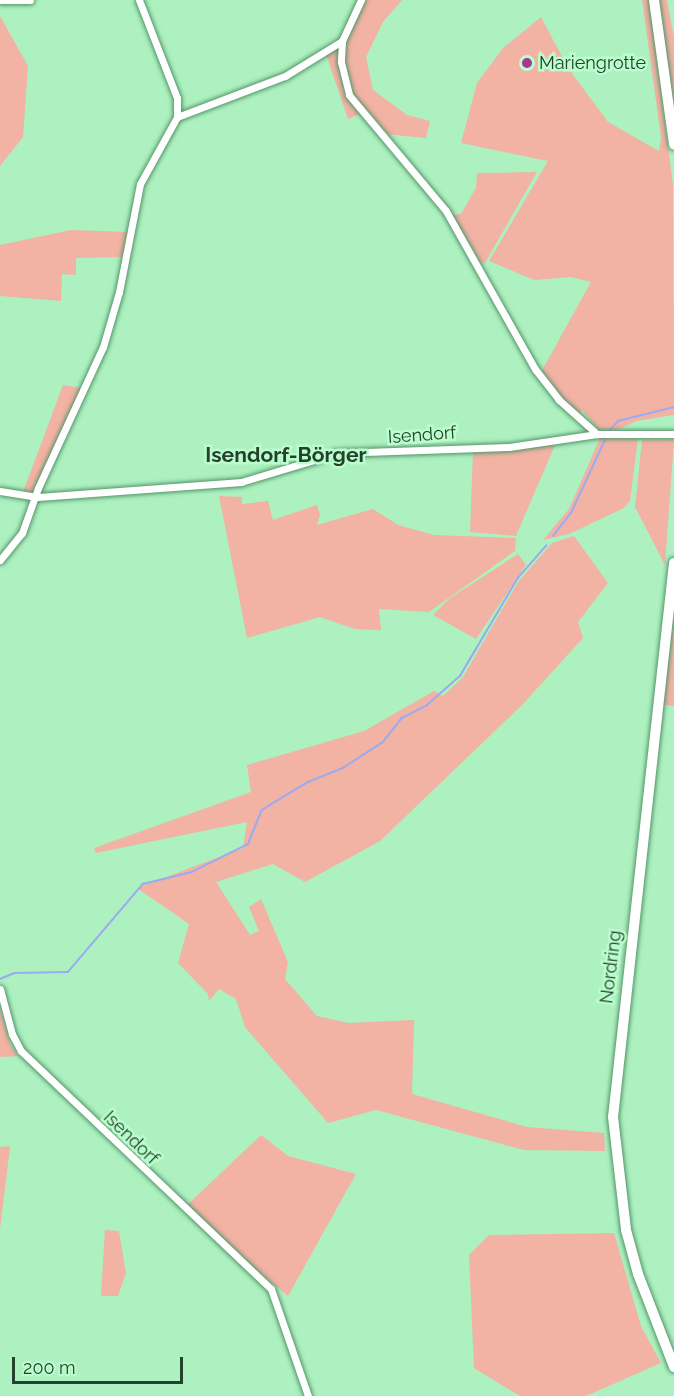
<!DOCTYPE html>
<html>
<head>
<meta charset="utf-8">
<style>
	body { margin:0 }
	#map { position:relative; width:674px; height:1396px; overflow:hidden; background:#adf1c0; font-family:Raleway,sans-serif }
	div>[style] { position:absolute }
	.green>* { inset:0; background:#f2b2a4 }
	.stream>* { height:1.5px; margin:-0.75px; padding:0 0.75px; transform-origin:0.75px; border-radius:0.75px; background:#9aabf0 }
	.roads { filter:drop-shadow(0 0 2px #549569) drop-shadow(0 0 2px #549569) }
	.minor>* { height:7px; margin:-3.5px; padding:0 3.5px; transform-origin:3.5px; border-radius:3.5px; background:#fff }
	.primary>* { height:10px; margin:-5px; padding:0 5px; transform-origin:5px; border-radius:5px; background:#fff }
	.dots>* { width:16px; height:16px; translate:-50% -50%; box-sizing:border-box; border:3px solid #bafecd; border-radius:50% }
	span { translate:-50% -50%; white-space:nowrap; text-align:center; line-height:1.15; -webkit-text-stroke:5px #bafecd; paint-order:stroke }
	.poi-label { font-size:18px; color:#25402d }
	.left { translate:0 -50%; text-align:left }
	.street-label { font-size:18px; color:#25402d }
	.quarter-label { font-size:21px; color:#25402d; font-weight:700 }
	.scale { position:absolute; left:12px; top:1357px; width:171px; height:27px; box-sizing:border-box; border:3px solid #25402d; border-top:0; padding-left:8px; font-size:18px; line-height:21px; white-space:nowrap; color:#25402d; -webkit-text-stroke:4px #bafecd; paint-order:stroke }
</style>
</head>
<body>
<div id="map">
	<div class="green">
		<div style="clip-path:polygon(366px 0,402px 0,383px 22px,366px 57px,373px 90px,407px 115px,430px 121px,426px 138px,384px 134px,365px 112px,348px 119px,326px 54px,345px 44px)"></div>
		<div style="clip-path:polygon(642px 0,649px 0,673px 185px,674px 415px,636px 421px,617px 430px,599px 430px,582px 410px,579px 413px,561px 399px,540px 374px,591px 282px,571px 277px,534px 280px,489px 261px,548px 161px,461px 143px,477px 83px,503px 48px,541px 17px,568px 68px,608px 122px,659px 151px,661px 137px)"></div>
		<div style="clip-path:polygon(658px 0,667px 0,674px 38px,674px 111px)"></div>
		<div style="clip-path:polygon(0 16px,28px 66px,23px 137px,0 166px)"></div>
		<div style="clip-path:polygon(537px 172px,485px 263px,481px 263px,452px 215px,461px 214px,476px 188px,477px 173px)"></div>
		<div style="clip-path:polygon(71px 230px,128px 232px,123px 257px,76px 258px,76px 275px,62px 274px,61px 301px,0 296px,0 245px)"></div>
		<div style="clip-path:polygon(63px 385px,82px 388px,33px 494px,23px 492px)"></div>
		<div style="clip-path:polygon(600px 438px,638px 439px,630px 501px,624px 508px,569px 534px,543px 540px,569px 509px)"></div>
		<div style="clip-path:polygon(642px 440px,674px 440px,665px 565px,635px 507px)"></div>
		<div style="clip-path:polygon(555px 445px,516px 536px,470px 532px,473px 452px)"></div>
		<div style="clip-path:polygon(219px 496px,242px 497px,242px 504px,268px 501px,273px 520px,317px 505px,320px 515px,317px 525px,373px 509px,398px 525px,434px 535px,516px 538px,515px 551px,429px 612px,379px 609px,381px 630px,355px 629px,320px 617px,247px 638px)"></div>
		<div style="clip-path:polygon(574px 536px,608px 583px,578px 622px,583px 638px,522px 705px,380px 841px,305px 882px,273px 864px,216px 882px,250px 935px,259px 931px,249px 907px,261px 899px,288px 962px,285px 979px,317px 1016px,348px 1023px,414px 1020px,412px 1094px,527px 1127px,604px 1133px,605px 1151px,524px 1150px,376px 1110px,328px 1123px,245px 1027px,236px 999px,219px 989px,209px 1001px,208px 994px,178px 963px,189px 924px,137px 888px,243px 848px,247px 822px,96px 853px,94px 848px,251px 792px,247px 765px,364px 731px,434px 691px,443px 696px,463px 677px,518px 582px,552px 543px)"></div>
		<div style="clip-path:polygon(518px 554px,526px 565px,476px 639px,433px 615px,450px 598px)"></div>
		<div style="clip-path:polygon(674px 618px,674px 706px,663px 705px)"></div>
		<div style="clip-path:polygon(0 1008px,10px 1044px,18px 1056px,0 1057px)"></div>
		<div style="clip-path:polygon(261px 1135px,288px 1156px,356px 1174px,288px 1296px,183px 1209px)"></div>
		<div style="clip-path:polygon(10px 1146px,10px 1147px,0 1229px,0 1147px)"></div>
		<div style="clip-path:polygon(105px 1230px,119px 1231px,126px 1273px,118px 1296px,101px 1296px)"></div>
		<div style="clip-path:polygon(614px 1233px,641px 1326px,661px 1363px,586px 1396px,520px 1396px,474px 1368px,469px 1255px,489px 1235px)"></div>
	</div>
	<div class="stream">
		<div style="left:609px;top:431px;width:13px;rotate:-48deg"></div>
		<div style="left:618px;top:421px;width:58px;rotate:-14deg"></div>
		<div style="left:553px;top:536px;width:29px;rotate:-52deg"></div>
		<div style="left:571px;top:513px;width:83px;rotate:-65deg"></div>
		<div style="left:0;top:979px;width:16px;rotate:-22deg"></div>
		<div style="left:15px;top:973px;width:53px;rotate:-1.1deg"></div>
		<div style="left:68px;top:972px;width:116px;rotate:-49.6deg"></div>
		<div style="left:143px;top:884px;width:50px;rotate:-13.8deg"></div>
		<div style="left:192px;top:872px;width:63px;rotate:-26.6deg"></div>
		<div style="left:248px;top:844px;width:35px;rotate:-68deg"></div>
		<div style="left:261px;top:811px;width:11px;rotate:-34deg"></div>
		<div style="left:270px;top:805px;width:44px;rotate:-31.2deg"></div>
		<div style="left:308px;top:782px;width:38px;rotate:-22deg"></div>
		<div style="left:343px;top:768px;width:48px;rotate:-33deg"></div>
		<div style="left:383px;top:742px;width:31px;rotate:-52deg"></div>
		<div style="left:402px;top:718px;width:28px;rotate:-27deg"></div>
		<div style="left:427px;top:705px;width:44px;rotate:-41.3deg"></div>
		<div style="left:460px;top:676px;width:114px;rotate:-59.4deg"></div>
		<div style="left:518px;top:578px;width:43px;rotate:-48.8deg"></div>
	</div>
	<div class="roads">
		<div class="minor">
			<div style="left:0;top:0;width:30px"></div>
			<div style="left:361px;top:0;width:45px;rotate:114.9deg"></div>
			<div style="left:342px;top:41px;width:21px;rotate:93deg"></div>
			<div style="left:341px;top:62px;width:34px;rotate:76deg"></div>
			<div style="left:349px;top:95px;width:151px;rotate:50.1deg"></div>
			<div style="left:446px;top:211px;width:181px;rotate:60.6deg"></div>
			<div style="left:535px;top:369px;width:39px;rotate:52deg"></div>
			<div style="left:559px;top:400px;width:51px;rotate:41.8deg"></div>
			<div style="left:177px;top:117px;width:116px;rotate:-20.8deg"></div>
			<div style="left:285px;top:76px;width:67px;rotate:-31.6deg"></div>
			<div style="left:0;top:491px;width:38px;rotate:9deg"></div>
			<div style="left:38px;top:497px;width:204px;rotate:-4.2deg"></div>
			<div style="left:241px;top:482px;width:100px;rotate:-16.8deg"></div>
			<div style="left:337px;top:453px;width:172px;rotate:-2deg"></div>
			<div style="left:509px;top:447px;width:89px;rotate:-8.4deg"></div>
			<div style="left:597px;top:434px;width:77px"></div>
			<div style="left:0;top:560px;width:35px;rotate:-51deg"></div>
			<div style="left:22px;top:533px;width:48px;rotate:-70.4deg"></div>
			<div style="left:38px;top:488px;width:155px;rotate:-65.3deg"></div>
			<div style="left:103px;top:347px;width:57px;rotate:-73.8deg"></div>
			<div style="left:119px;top:292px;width:110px;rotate:-79deg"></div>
			<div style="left:140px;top:184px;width:77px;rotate:-61.1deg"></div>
			<div style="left:177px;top:117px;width:19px;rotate:-90deg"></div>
			<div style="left:177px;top:98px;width:105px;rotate:-111.2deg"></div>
			<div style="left:0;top:989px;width:47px;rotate:75.1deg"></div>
			<div style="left:12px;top:1034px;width:19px;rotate:62deg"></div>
			<div style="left:21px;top:1051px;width:345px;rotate:43.6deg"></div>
			<div style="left:271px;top:1289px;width:113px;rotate:70.9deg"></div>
		</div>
		<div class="primary">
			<div style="left:654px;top:0;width:146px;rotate:82.1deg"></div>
			<div style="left:674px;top:563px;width:557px;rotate:96.28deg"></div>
			<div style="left:613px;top:1117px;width:114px;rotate:83.4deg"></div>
			<div style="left:626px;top:1230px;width:46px;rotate:74.7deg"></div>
			<div style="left:638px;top:1274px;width:100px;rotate:68.8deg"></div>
		</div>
	</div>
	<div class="dots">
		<div style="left:527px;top:63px;background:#a43796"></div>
	</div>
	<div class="poi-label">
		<span class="left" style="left:539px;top:63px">Mariengrotte</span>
	</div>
	<div class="street-label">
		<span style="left:422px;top:435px;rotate:-4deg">Isendorf</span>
		<span style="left:611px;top:967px;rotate:-83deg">Nordring</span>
		<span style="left:131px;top:1138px;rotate:44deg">Isendorf</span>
	</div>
	<div class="quarter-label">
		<span style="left:286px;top:455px">Isendorf-Börger</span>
	</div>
	<div class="scale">200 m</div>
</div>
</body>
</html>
